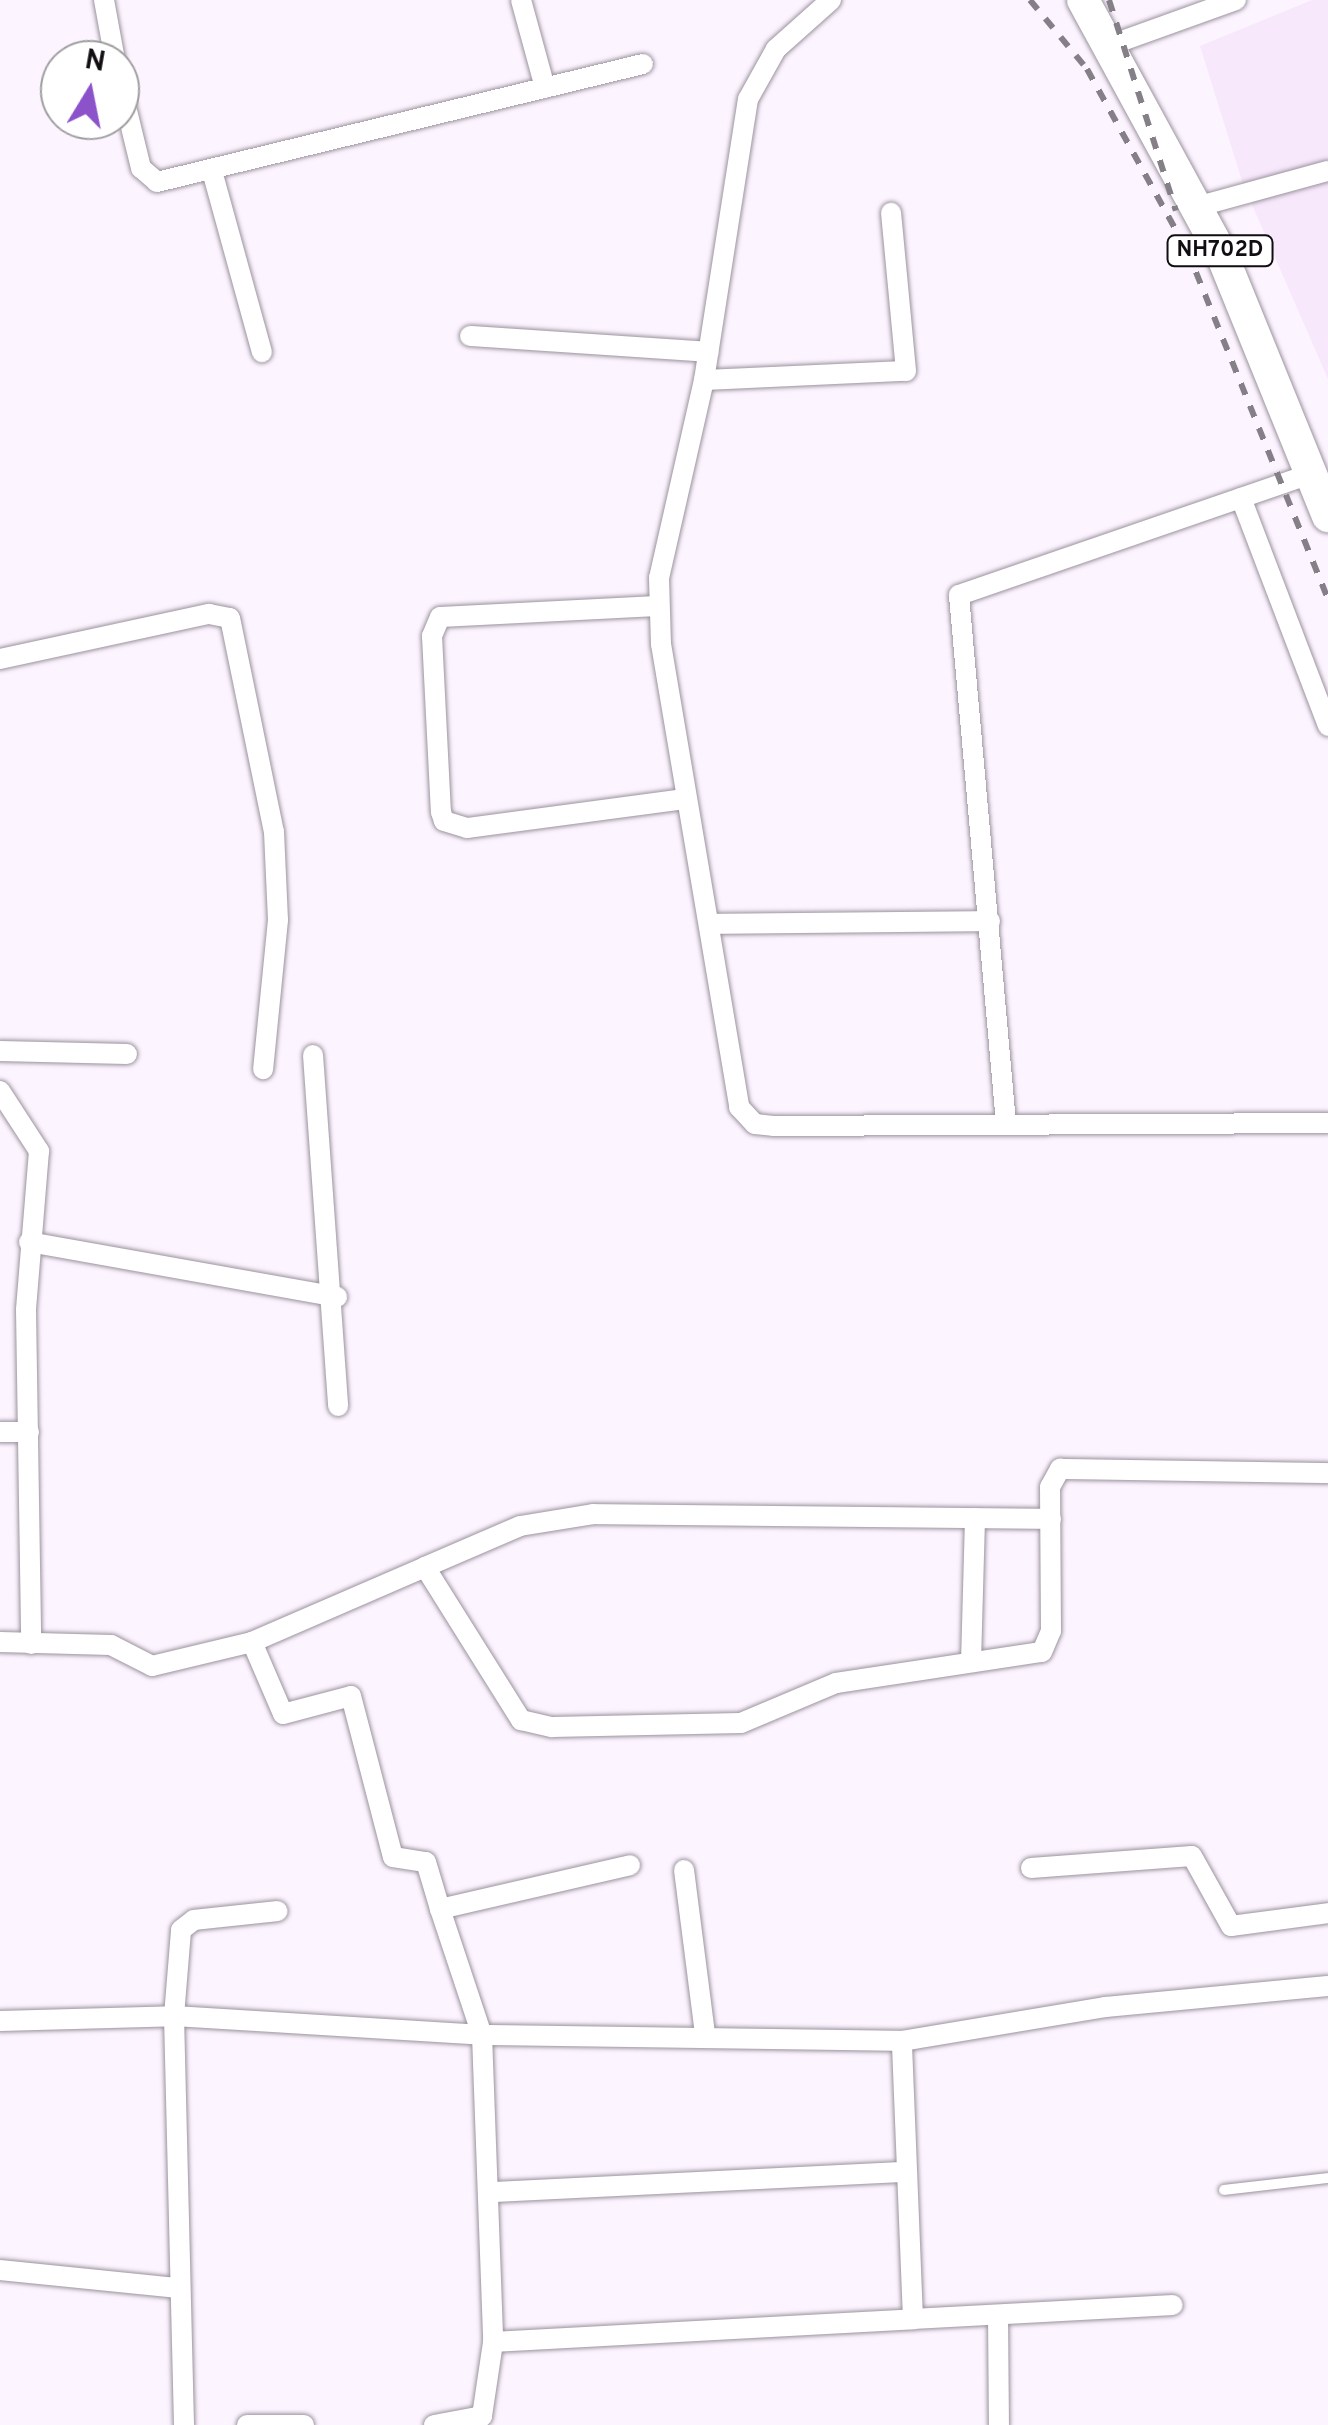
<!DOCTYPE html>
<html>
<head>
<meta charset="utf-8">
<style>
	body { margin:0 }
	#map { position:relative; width:1328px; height:2425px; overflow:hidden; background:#fcf4ff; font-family:Overpass,sans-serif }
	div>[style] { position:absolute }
	.built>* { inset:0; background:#f7e8fb }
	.roads { filter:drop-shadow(0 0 2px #9b929e) drop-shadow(0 0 2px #9b929e) }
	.service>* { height:10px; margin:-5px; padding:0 5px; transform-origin:5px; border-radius:5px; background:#fff }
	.minor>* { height:20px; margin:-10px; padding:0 10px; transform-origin:10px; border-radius:10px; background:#fff }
	.trunk>* { height:32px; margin:-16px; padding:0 16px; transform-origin:16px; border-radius:16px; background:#fff }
	.rail>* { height:6px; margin-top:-3px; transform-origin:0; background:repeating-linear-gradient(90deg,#857f87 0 12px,transparent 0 24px) }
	span { translate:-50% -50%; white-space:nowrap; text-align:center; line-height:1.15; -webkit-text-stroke:10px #fff; paint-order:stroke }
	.shield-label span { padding:2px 8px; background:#fff; border:2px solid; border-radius:8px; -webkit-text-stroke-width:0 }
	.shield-label { font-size:22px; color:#110d11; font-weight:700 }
	.north { position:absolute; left:40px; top:40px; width:100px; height:100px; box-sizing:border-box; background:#fff; border:2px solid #a09ea0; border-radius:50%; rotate:10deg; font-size:28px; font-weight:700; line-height:40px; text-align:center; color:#110d11 }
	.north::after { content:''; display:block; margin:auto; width:35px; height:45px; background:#8b52ca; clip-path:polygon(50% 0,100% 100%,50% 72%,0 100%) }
</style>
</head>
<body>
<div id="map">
	<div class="built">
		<div style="clip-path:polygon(1312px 0,1328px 0,1328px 379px,1243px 184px,1200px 46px)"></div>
	</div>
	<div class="roads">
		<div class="service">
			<div style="left:1224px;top:2190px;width:105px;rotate:-6.6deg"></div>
		</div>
		<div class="minor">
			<div style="left:104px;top:0;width:61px;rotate:79.6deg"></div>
			<div style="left:521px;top:0;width:91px;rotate:74.7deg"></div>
			<div style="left:831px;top:0;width:74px;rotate:138.3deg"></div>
			<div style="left:776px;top:49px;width:57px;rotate:119.2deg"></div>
			<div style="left:748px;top:99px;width:284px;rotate:98.9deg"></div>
			<div style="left:704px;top:380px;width:203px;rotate:102.8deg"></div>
			<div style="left:659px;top:578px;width:66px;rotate:88.3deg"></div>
			<div style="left:661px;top:644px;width:470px;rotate:80.4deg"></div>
			<div style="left:739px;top:1107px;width:23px;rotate:47deg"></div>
			<div style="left:755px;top:1124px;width:18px;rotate:6deg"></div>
			<div style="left:773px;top:1126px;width:555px;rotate:-0.31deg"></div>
			<div style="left:1108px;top:46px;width:136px;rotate:-19.8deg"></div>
			<div style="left:120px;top:82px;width:89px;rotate:76.3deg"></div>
			<div style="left:141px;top:168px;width:21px;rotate:41deg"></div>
			<div style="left:157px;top:182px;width:500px;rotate:-13.65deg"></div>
			<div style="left:212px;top:171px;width:188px;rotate:74.6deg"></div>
			<div style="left:1196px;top:207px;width:137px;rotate:-15.3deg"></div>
			<div style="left:470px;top:336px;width:239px;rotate:3.8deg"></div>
			<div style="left:704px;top:380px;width:202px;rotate:-2.6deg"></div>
			<div style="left:906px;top:371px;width:159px;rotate:-95.4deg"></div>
			<div style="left:1241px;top:498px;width:244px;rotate:69.1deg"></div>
			<div style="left:657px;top:606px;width:217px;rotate:177.1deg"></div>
			<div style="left:440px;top:617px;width:21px;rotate:113deg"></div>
			<div style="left:432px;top:636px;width:176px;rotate:87.1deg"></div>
			<div style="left:441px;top:812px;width:9px;rotate:72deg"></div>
			<div style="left:444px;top:821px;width:24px;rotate:17deg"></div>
			<div style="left:467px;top:828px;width:219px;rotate:-7.6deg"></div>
			<div style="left:0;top:659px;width:214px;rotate:-12.2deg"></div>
			<div style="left:209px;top:614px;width:21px;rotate:11deg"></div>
			<div style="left:230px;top:618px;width:218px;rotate:78.4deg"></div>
			<div style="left:274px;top:832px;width:88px;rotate:87.4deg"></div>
			<div style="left:278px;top:920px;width:150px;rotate:95.7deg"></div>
			<div style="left:709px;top:924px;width:281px;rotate:-0.6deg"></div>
			<div style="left:0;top:1051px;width:127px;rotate:1.4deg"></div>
			<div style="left:313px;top:1055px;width:352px;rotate:85.9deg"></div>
			<div style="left:0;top:1091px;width:72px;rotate:57deg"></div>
			<div style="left:39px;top:1151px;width:160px;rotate:94.7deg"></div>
			<div style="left:26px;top:1310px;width:334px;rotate:89.1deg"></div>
			<div style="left:1006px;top:1123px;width:530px;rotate:-95.09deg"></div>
			<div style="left:959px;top:595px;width:372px;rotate:-19deg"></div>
			<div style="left:29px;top:1242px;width:313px;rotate:10.1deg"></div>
			<div style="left:0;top:1432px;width:29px"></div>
			<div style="left:425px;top:1567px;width:103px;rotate:-23.3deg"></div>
			<div style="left:520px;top:1526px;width:74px;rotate:-9.3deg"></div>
			<div style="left:593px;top:1514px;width:458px;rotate:0.6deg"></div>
			<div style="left:0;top:1642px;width:111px;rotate:1.5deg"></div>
			<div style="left:111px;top:1645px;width:46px;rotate:27.1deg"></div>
			<div style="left:152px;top:1666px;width:103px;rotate:-13.5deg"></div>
			<div style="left:252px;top:1642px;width:189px;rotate:-23.4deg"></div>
			<div style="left:425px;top:1567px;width:181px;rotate:57.9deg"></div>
			<div style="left:521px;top:1720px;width:32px;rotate:13deg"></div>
			<div style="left:552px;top:1727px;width:189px;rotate:-1.2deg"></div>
			<div style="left:741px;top:1723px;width:103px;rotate:-22.8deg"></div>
			<div style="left:836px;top:1683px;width:208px;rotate:-8.6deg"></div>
			<div style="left:1042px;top:1652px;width:23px;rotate:-67deg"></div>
			<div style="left:1051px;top:1631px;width:144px;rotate:-90.4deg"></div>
			<div style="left:1050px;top:1487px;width:21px;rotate:-61deg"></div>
			<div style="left:1060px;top:1469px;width:268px;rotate:0.9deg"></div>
			<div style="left:252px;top:1642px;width:78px;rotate:66.7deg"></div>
			<div style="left:283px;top:1714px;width:70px;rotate:-14.8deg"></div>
			<div style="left:351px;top:1696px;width:166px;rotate:75.4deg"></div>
			<div style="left:393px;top:1857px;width:33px;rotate:9deg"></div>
			<div style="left:426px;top:1862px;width:49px;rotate:73.4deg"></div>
			<div style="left:440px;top:1909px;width:195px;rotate:-13deg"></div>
			<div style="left:971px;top:1662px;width:144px;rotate:-88.4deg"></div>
			<div style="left:1031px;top:1868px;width:161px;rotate:-4.3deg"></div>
			<div style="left:1192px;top:1856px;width:80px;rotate:60.9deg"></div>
			<div style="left:1231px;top:1926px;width:98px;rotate:-7.6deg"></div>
			<div style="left:684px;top:1870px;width:166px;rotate:82.7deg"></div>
			<div style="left:440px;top:1909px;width:133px;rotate:71.6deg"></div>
			<div style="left:482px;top:2035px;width:307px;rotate:87.9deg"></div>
			<div style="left:0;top:2021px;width:174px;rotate:-1.6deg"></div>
			<div style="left:174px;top:2016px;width:309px;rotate:3.5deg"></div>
			<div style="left:482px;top:2035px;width:420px;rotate:0.8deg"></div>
			<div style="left:902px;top:2041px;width:206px;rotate:-9.5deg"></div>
			<div style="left:1105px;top:2007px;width:224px;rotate:-5.4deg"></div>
			<div style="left:494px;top:2192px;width:413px;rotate:-2.8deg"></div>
			<div style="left:0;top:2270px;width:177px;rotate:5.8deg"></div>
			<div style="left:998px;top:2315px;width:110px;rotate:89.5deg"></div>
			<div style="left:913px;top:2319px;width:260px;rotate:-3.1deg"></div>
			<div style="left:184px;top:2425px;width:409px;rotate:-91.4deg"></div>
			<div style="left:174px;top:2016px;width:86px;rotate:-85.3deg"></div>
			<div style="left:181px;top:1930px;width:16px;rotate:-38deg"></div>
			<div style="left:194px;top:1920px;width:84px;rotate:-6.1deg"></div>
			<div style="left:247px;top:2425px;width:57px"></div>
			<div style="left:434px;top:2425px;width:49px;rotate:-10.6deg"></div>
			<div style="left:482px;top:2416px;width:75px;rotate:-81.5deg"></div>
			<div style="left:493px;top:2342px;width:421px;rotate:-3.1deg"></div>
			<div style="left:913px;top:2319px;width:278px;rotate:-92.3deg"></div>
		</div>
		<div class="trunk">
			<div style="left:1083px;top:0;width:290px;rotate:61.4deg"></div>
			<div style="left:1222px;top:255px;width:282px;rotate:67.9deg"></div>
		</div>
	</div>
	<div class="rail">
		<div style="left:1030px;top:0;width:89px;rotate:50.4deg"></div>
		<div style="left:1087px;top:69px;width:207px;rotate:61.1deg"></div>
		<div style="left:1187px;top:250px;width:376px;rotate:68deg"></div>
		<div style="left:1109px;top:0;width:221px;rotate:72.4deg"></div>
	</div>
	<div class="shield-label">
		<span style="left:1220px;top:251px">NH702D</span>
	</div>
	<div class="north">N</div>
</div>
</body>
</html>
